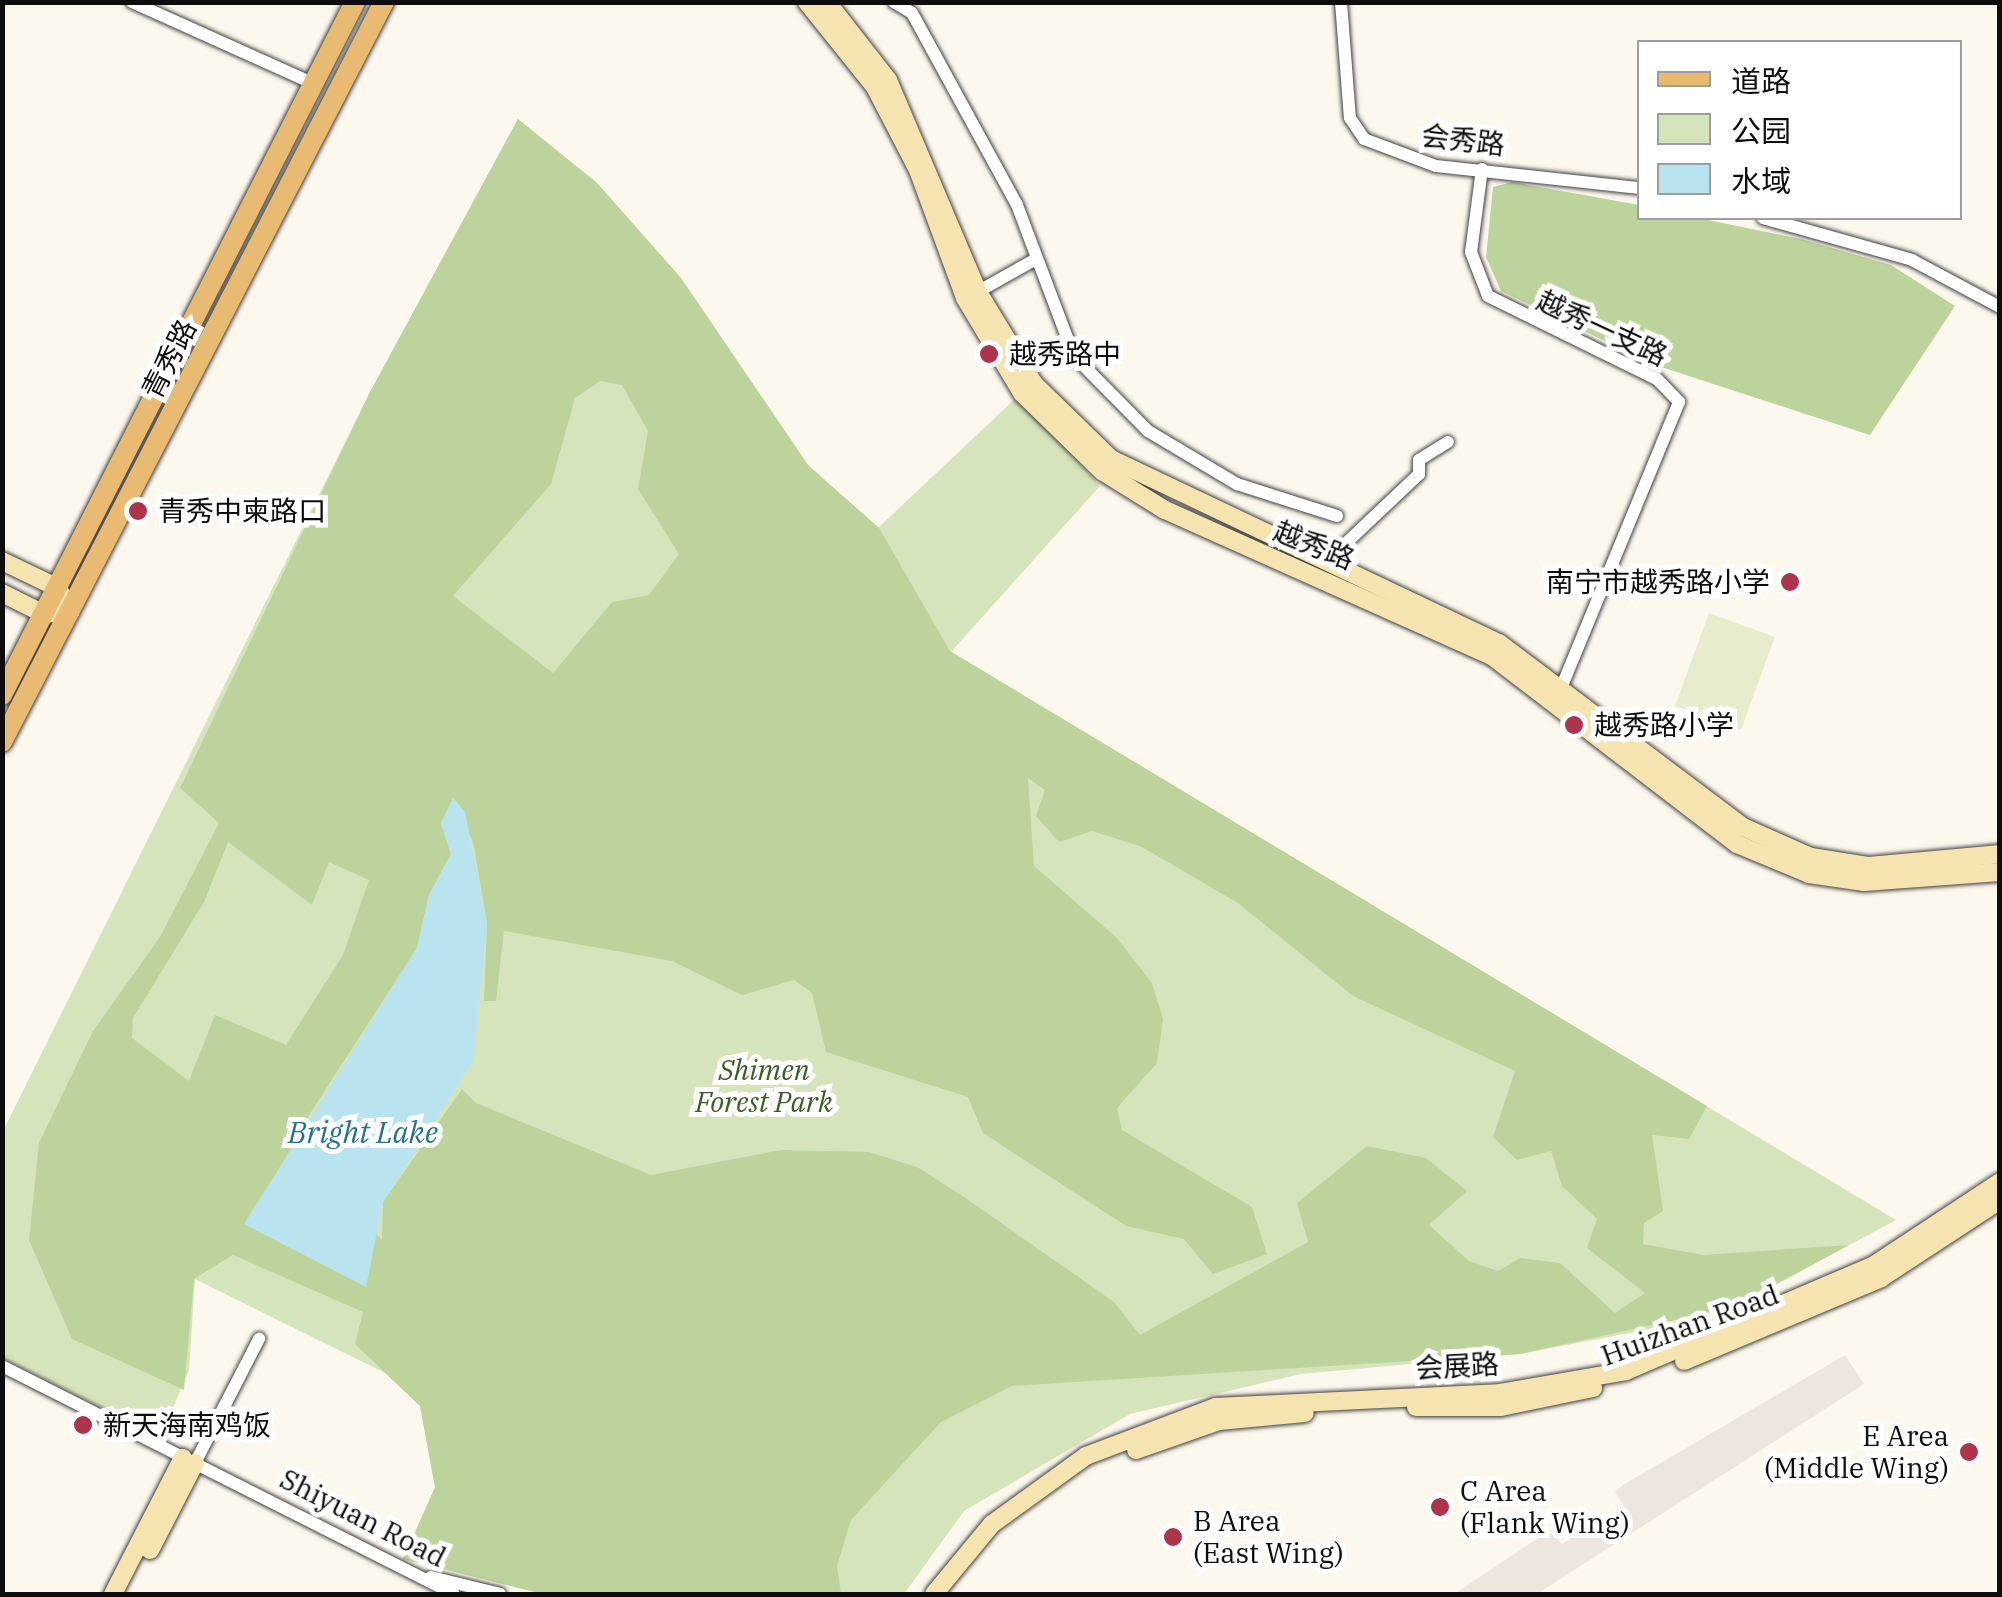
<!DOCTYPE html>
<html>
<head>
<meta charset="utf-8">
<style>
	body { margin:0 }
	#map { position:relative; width:2002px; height:1597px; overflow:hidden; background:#fdf8ee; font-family:"IBM Plex Serif","Noto Sans SC",serif }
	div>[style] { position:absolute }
	.green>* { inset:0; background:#d6e4bb }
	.forest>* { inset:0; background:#bdd39c }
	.pitch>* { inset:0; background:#e6eccc; transform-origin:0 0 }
	.plaza>* { inset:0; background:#ece6de }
	.water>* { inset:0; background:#b8e3ef }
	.roads { filter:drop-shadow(0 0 2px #404040) drop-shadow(0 0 2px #404040) }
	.street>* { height:12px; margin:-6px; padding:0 6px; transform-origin:6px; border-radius:6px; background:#fff }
	.secondary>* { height:18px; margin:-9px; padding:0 9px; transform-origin:9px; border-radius:9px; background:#f6e4b0 }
	.primary>* { height:20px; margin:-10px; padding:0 10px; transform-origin:10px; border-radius:10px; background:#e9ba72 }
	.dots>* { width:28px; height:28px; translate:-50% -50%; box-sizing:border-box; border:5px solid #fff; border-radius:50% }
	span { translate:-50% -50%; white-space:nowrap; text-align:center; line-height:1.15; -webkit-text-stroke:10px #fff; paint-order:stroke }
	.street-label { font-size:28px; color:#0d0d0d }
	.poi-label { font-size:28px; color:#0d0d0d }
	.left { translate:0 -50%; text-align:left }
	.right { translate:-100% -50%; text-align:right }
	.park-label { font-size:28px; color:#395d24; font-style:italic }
	.water-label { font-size:30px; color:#247290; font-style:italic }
	.frame { position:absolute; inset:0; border:5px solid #0d0d0d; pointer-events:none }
	.legend { position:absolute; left:1637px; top:40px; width:325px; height:180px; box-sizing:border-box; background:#fff; border:2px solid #9e9e9e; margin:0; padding:12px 18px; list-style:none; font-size:30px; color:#0d0d0d }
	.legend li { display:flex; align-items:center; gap:20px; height:50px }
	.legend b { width:50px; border:2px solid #9e9e9e }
</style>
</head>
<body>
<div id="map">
	<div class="green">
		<div style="clip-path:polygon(518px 119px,597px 183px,681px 278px,808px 465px,878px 528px,1017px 397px,1100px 486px,951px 652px,1896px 1220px,1734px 1307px,1650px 1329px,1520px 1354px,1301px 1374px,1130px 1414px,964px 1511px,904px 1594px,543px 1594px,403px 1559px,435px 1488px,420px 1406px,385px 1373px,195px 1279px,189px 1370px,160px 1438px,3px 1358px,2px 1133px,370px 392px)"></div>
	</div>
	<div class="forest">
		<div style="clip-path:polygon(evenodd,518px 119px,597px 183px,681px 278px,808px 465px,879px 528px,950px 651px,1707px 1106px,1689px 1139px,1652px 1135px,1663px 1211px,1644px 1223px,1643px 1244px,1703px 1255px,1849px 1245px,1734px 1307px,1520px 1354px,1012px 1386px,941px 1422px,851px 1520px,837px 1566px,841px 1594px,543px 1594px,403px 1559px,435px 1487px,420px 1406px,355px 1344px,363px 1312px,233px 1255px,194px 1279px,184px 1390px,72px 1339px,29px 1240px,39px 1143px,93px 1031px,160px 937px,219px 823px,180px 788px,370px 392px,518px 119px,600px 381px,622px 385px,648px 431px,638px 489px,679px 554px,649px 595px,612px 602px,553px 673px,453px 596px,551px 484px,575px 398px,600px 381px,518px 119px,1028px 778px,1045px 790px,1036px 816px,1059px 842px,1092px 831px,1142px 847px,1238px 903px,1353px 996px,1515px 1071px,1493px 1137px,1517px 1160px,1551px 1151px,1562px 1186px,1597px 1219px,1587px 1248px,1645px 1293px,1615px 1313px,1560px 1263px,1520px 1258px,1498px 1271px,1469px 1261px,1429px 1225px,1467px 1191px,1426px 1158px,1367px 1146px,1297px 1203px,1308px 1242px,1140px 1335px,1114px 1302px,964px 1197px,917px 1167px,869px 1152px,781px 1150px,651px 1175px,476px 1103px,462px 1089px,383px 1202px,382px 1240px,291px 1143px,417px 948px,429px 895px,451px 854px,441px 823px,453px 799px,473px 842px,487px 923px,484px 1001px,496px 1001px,504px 931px,672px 961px,742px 995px,794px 980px,812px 993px,826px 1052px,968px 1097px,983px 1133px,1126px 1226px,1184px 1239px,1213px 1274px,1267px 1254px,1252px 1207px,1122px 1130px,1117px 1108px,1157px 1063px,1163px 1019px,1152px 983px,1116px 937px,1034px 866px,1028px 778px,518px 119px,228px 842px,312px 905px,329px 862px,369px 880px,343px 955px,286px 1045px,215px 1015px,189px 1081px,132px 1038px,133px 1018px,204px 902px,228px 842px)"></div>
		<div style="clip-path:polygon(1512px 182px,1639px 205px,1640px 218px,1698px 218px,1801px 239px,1891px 265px,1955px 306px,1870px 435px,1655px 365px,1501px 291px,1486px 257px,1493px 187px)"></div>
	</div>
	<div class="pitch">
		<div style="left:1709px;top:613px;width:70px;height:99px;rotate:20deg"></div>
	</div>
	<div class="plaza">
		<div style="clip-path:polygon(1845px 1355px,1864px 1384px,1537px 1594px,1454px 1594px,1549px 1531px,1562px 1544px,1624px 1506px,1615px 1492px,1623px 1485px)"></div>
	</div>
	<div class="water">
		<div style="clip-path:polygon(453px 798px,465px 812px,487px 923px,473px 1061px,383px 1202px,366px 1287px,244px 1224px,417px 948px,429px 895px,451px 854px,441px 823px)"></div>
	</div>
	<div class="roads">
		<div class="street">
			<div style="left:132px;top:2px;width:197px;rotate:24.2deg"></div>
			<div style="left:894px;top:2px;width:21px;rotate:31deg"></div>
			<div style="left:912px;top:13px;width:219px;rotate:61.3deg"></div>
			<div style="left:1017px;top:205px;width:161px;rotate:69.3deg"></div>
			<div style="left:1074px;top:356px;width:105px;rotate:45.4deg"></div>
			<div style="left:1148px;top:431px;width:104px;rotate:30.8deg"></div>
			<div style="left:1237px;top:484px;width:105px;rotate:17.7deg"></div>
			<div style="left:1341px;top:2px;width:116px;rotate:85.6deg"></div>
			<div style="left:1350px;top:118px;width:25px;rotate:56deg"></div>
			<div style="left:1364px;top:139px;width:77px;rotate:20.6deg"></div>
			<div style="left:1436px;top:166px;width:205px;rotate:6.2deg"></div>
			<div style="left:1482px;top:169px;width:84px;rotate:97.5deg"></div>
			<div style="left:1471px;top:252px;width:47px;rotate:68.9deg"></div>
			<div style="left:1488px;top:296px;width:188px;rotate:26.2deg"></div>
			<div style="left:1657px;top:379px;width:32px;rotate:46deg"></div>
			<div style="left:1679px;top:402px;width:315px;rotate:112.4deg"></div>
			<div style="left:1763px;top:218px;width:155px;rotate:15.7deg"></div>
			<div style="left:1912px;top:260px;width:100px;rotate:28.1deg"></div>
			<div style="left:972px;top:295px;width:73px;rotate:-29.4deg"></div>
			<div style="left:1326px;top:562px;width:128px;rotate:-43.4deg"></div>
			<div style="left:1419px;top:474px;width:14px;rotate:-90deg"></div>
			<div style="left:1419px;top:460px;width:34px;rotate:-32deg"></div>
			<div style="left:2px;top:1366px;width:506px;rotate:26.77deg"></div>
			<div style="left:195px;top:1463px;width:140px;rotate:-62.7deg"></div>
			<div style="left:431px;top:1577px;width:71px;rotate:13.8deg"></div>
		</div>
		<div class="secondary">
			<div style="left:807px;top:2px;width:109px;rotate:51.3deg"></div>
			<div style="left:875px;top:87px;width:93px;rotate:62.6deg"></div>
			<div style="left:918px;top:170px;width:136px;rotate:69.8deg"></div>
			<div style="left:965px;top:298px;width:111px;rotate:59deg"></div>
			<div style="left:1022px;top:393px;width:112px;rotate:44.3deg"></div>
			<div style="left:1102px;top:471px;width:74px;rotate:31.8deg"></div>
			<div style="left:1165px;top:510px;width:358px;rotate:24.1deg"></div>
			<div style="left:1492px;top:656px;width:309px;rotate:37.5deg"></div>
			<div style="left:1737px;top:844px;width:78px;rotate:22.6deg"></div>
			<div style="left:1809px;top:874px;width:56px;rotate:8.3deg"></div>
			<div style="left:1864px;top:882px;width:136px;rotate:-4.2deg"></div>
			<div style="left:827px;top:2px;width:99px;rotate:52deg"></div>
			<div style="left:888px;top:80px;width:230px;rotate:67deg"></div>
			<div style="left:978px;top:292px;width:108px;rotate:58.7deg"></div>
			<div style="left:1034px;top:384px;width:107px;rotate:44.2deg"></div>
			<div style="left:1111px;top:459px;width:429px;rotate:25.4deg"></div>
			<div style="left:1499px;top:643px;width:306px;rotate:37deg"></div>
			<div style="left:1743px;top:827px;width:74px;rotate:23.8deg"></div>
			<div style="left:1811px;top:857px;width:59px;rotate:8.8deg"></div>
			<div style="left:1869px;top:866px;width:132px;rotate:-5.2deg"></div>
			<div style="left:2px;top:561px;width:62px;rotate:25.7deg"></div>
			<div style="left:58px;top:588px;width:27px;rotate:63deg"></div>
			<div style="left:70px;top:612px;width:26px;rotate:176deg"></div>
			<div style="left:44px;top:614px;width:47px;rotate:-153.4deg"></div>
			<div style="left:1684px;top:1361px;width:214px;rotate:-22.8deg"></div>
			<div style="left:1881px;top:1278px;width:142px;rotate:-33.2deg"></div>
			<div style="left:1416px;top:1407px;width:85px"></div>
			<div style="left:1501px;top:1407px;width:94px;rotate:-11.7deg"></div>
			<div style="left:1136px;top:1450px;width:88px;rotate:-19.3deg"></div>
			<div style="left:1219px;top:1421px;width:86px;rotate:-5.3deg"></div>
			<div style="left:150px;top:1550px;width:98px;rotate:-62.7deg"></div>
			<div style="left:113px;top:1594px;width:153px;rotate:-62.8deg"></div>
			<div style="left:934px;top:1594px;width:91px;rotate:-50.4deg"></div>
			<div style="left:992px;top:1524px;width:116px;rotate:-35.9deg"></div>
			<div style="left:1086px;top:1456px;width:139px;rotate:-20.7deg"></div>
			<div style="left:1216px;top:1407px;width:283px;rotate:-2.8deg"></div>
			<div style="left:1499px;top:1393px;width:129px;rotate:-9.8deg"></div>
			<div style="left:1626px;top:1371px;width:270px;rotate:-23.1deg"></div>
			<div style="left:1874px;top:1265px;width:151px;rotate:-33.4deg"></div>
		</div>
		<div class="primary">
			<div style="left:2px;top:695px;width:778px;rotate:-63.01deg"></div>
			<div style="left:2px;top:742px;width:833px;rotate:-62.7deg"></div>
		</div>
	</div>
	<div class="dots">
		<div style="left:989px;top:354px;background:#ad344c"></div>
		<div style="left:138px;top:511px;background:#ad344c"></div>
		<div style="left:1790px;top:582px;background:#ad344c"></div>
		<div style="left:1574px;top:725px;background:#ad344c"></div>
		<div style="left:83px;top:1425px;background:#ad344c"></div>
		<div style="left:1969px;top:1452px;background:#ad344c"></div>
		<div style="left:1440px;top:1507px;background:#ad344c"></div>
		<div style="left:1173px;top:1537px;background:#ad344c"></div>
	</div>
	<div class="street-label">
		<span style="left:1463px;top:140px;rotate:7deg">会秀路</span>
		<span style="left:1602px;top:328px;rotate:25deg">越秀一支路</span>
		<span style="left:169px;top:359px;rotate:-63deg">青秀路</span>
		<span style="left:1314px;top:545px;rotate:22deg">越秀路</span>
		<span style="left:1690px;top:1325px;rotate:-20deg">Huizhan Road</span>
		<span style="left:1457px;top:1366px;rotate:-3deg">会展路</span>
		<span style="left:363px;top:1518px;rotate:27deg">Shiyuan Road</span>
	</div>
	<div class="poi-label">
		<span class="left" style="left:1009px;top:354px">越秀路中</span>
		<span class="left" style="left:158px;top:511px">青秀中柬路口</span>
		<span class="right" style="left:1770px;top:582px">南宁市越秀路小学</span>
		<span class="left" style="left:1594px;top:725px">越秀路小学</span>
		<span class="left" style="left:103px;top:1425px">新天海南鸡饭</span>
		<span class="right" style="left:1949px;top:1452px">E Area<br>(Middle Wing)</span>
		<span class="left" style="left:1460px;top:1507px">C Area<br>(Flank Wing)</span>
		<span class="left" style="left:1193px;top:1537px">B Area<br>(East Wing)</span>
	</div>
	<div class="park-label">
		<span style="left:764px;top:1086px">Shimen<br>Forest Park</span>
	</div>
	<div class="water-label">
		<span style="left:363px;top:1132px">Bright Lake</span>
	</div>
	<div class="frame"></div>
	<ul class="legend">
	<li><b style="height:12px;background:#e9ba72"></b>道路</li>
	<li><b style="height:28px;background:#d6e4bb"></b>公园</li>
	<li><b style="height:28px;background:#b8e3ef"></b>水域</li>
	</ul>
</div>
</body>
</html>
